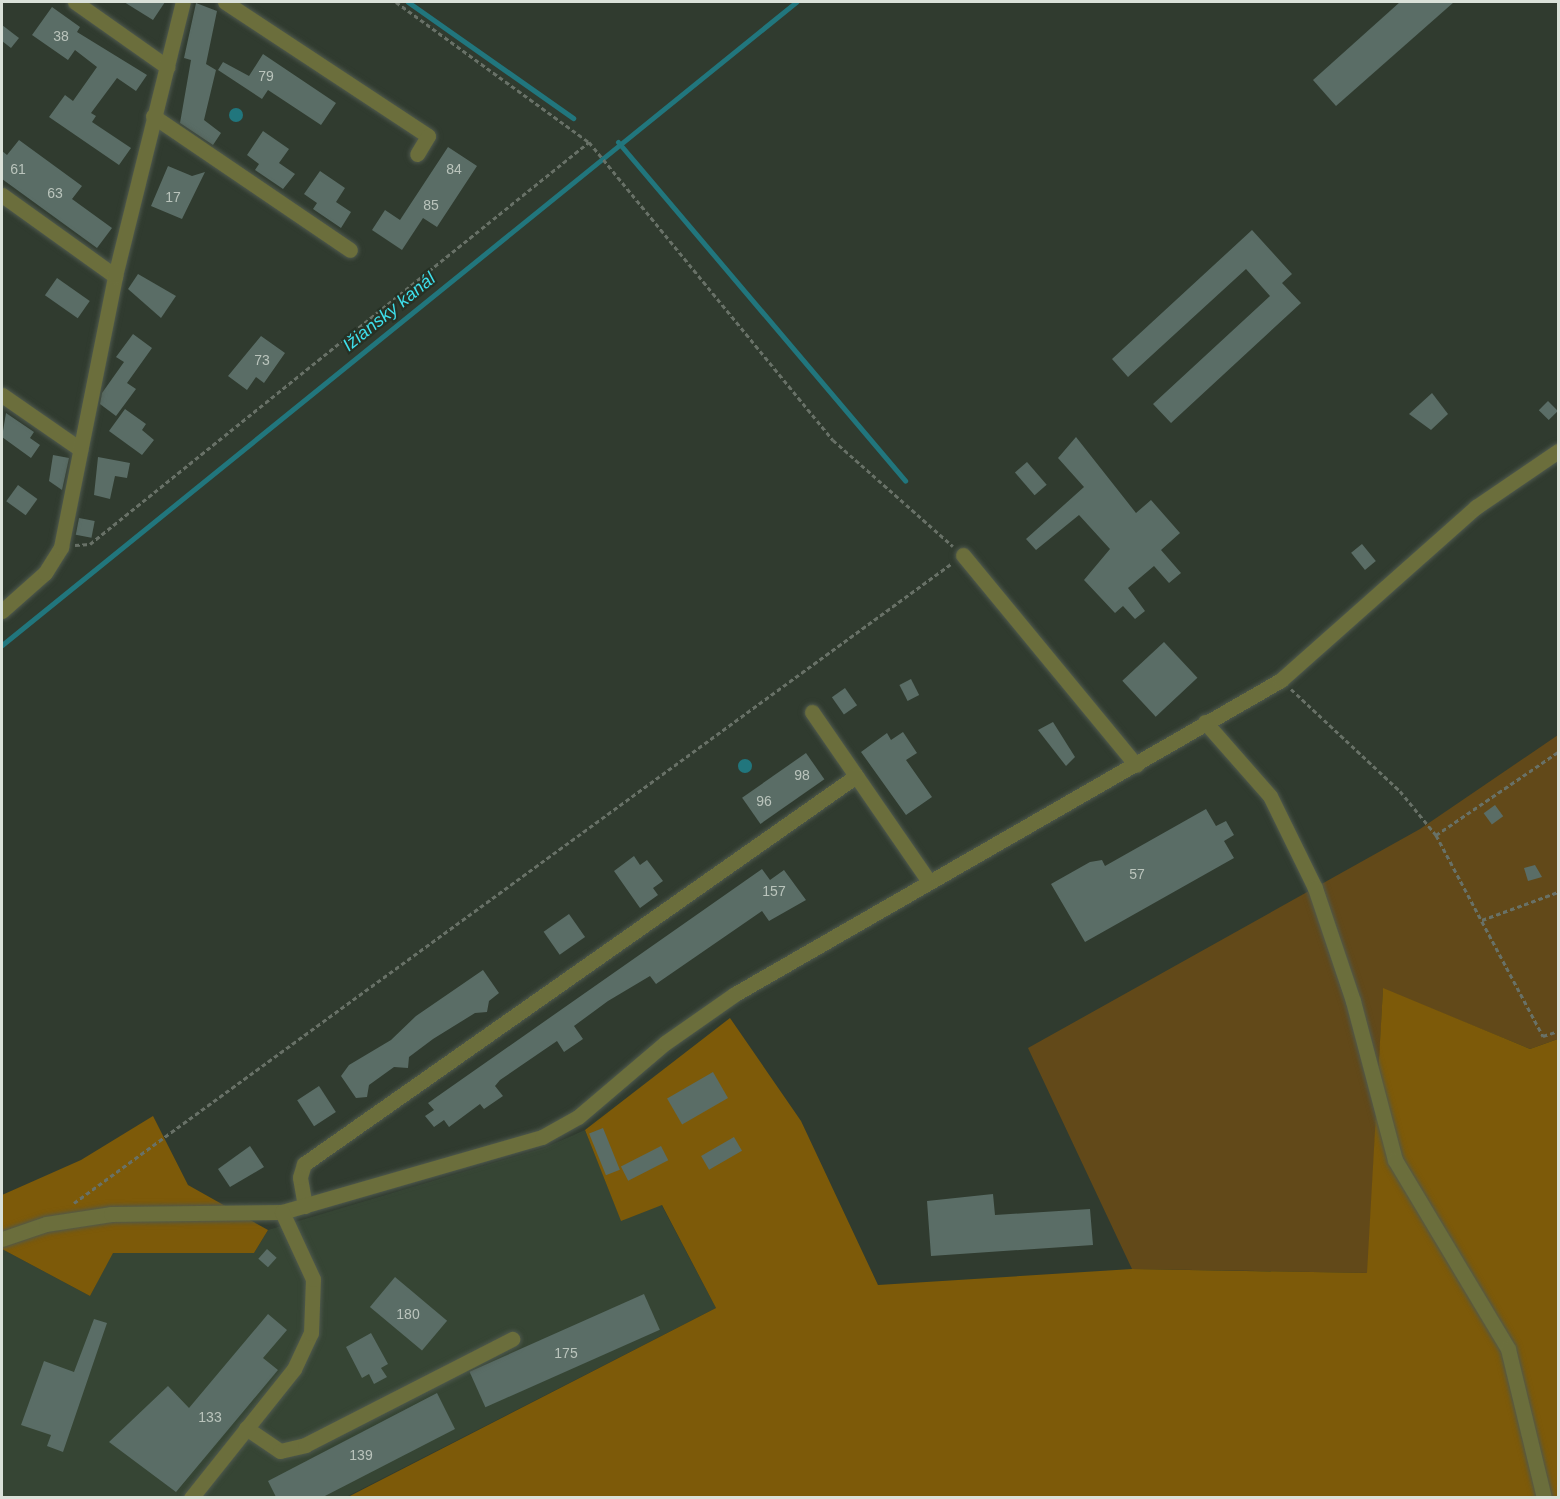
<!DOCTYPE html>
<html>
<head>
<meta charset="utf-8">
<style>
	body { margin:0 }
	#map { position:relative; width:1560px; height:1499px; overflow:hidden; background:#303b2f; font-family:Helvetica,sans-serif }
	div>[style] { position:absolute }
	.built>* { inset:0; background:#364534 }
	.green>* { inset:0; background:#624919 }
	.forest>* { inset:0; background:#7d5a09 }
	.water>* { inset:0; background:#21767d }
	.round { border-radius:50% }
	.stream>* { height:5px; margin:-2.5px; padding:0 2.5px; transform-origin:2.5px; border-radius:2.5px; background:#21767d }
	.building>* { inset:0; background:#5a6d66; transform-origin:0 0 }
	.path>* { height:3px; margin-top:-1.5px; transform-origin:0; background:repeating-linear-gradient(90deg,#687167 0 4.5px,transparent 0 7.5px) }
	.roads { filter:drop-shadow(0 0 2px #4f594e) drop-shadow(0 0 2px #4f594e) }
	.minor>* { height:15px; margin:-7.5px; padding:0 7.5px; transform-origin:7.5px; border-radius:7.5px; background:#6b6e3c }
	span { translate:-50% -50%; white-space:nowrap; text-align:center; line-height:1.15; -webkit-text-stroke:4.5px #273125; paint-order:stroke }
	.number-label { font-size:14px; color:#bac4bc }
	.number-label span { -webkit-text-stroke-width:0 }
	.water-label { font-size:18px; color:#3edfeb; font-style:italic }
	.frame { position:absolute; inset:0; border:3px solid #dae1d9; pointer-events:none }
</style>
</head>
<body>
<div id="map">
	<div class="built">
		<div style="clip-path:polygon(585px 1130px,621px 1220px,661px 1204px,716px 1308px,346px 1497px,2px 1497px,2px 1249px,90px 1296px,112px 1253px,254px 1253px,268px 1230px,544px 1148px)"></div>
	</div>
	<div class="green">
		<div style="clip-path:polygon(1558px 735px,1558px 1039px,1530px 1049px,1383px 989px,1368px 1273px,1132px 1269px,1028px 1048px,1420px 829px)"></div>
	</div>
	<div class="forest">
		<div style="clip-path:polygon(1383px 988px,1530px 1049px,1558px 1039px,1558px 1497px,346px 1498px,716px 1308px,662px 1205px,621px 1221px,585px 1130px,730px 1018px,801px 1121px,878px 1285px,1132px 1269px,1367px 1273px)"></div>
		<div style="clip-path:polygon(153px 1116px,188px 1185px,268px 1230px,254px 1253px,113px 1253px,90px 1296px,2px 1249px,2px 1195px,81px 1160px)"></div>
	</div>
	<div class="water">
		<div class="round" style="left:229px;top:108px;width:14px;height:14px"></div>
		<div class="round" style="left:738px;top:759px;width:14px;height:14px"></div>
	</div>
	<div class="stream">
		<div style="left:408px;top:2px;width:202px;rotate:35.1deg"></div>
		<div style="left:618px;top:142px;width:444px;rotate:49.7deg"></div>
		<div style="left:2px;top:645px;width:1022px;rotate:-39deg"></div>
	</div>
	<div class="building">
		<div style="clip-path:polygon(124px 2px,165px 2px,153px 20px)"></div>
		<div style="clip-path:polygon(1400px 2px,1454px 2px,1336px 106px,1313px 80px)"></div>
		<div style="clip-path:polygon(196px 3px,217px 11px,206px 64px,216px 70px,204px 120px,221px 133px,213px 145px,180px 123px,191px 60px,184px 58px)"></div>
		<div style="clip-path:polygon(52px 7px,80px 27px,77px 32px,147px 75px,136px 91px,117px 78px,91px 113px,96px 116px,92px 122px,131px 148px,119px 165px,49px 117px,65px 95px,73px 101px,97px 67px,75px 50px,68px 60px,32px 35px)"></div>
		<div style="clip-path:polygon(2px 25px,19px 38px,11px 48px,2px 41px)"></div>
		<div style="clip-path:polygon(263px 54px,336px 103px,321px 125px,268px 90px,262px 99px,218px 70px,223px 62px,249px 76px)"></div>
		<div style="clip-path:polygon(263px 131px,289px 149px,279px 163px,295px 174px,283px 189px,255px 170px,259px 164px,247px 155px)"></div>
		<div style="clip-path:polygon(19px 140px,82px 186px,72px 199px,112px 228px,97px 248px,2px 179px,2px 151px,7px 155px)"></div>
		<div style="clip-path:polygon(448px 147px,477px 166px,437px 227px,423px 218px,402px 250px,372px 230px,385px 210px,400px 220px)"></div>
		<div style="clip-path:polygon(168px 166px,192px 176px,205px 172px,182px 219px,151px 206px)"></div>
		<div style="clip-path:polygon(320px 171px,345px 188px,336px 202px,351px 212px,341px 228px,313px 209px,317px 203px,304px 194px)"></div>
		<div style="clip-path:polygon(1252px 230px,1292px 274px,1282px 283px,1301px 303px,1171px 423px,1153px 404px,1270px 296px,1246px 269px,1128px 377px,1112px 359px)"></div>
		<div style="clip-path:polygon(138px 274px,176px 296px,161px 318px,128px 289px)"></div>
		<div style="left:57px;top:278px;width:40px;height:21px;rotate:35deg"></div>
		<div style="clip-path:polygon(133px 334px,152px 348px,127px 383px,136px 389px,116px 416px,100px 404px,102px 393px,124px 362px,116px 357px)"></div>
		<div style="clip-path:polygon(261px 336px,285px 353px,264px 383px,256px 377px,247px 390px,228px 376px)"></div>
		<div style="clip-path:polygon(1432px 393px,1448px 414px,1431px 430px,1409px 414px)"></div>
		<div style="left:1548px;top:401px;width:14px;height:13px;rotate:45deg"></div>
		<div style="clip-path:polygon(125px 409px,146px 424px,142px 430px,154px 440px,142px 455px,109px 431px)"></div>
		<div style="clip-path:polygon(6px 413px,34px 432px,30px 438px,40px 445px,31px 458px,2px 437px)"></div>
		<div style="clip-path:polygon(1076px 437px,1136px 513px,1151px 500px,1180px 533px,1161px 550px,1181px 573px,1169px 583px,1154px 566px,1128px 588px,1145px 611px,1135px 619px,1123px 606px,1115px 613px,1084px 580px,1110px 549px,1079px 515px,1036px 550px,1026px 539px,1084px 487px,1058px 458px)"></div>
		<div style="clip-path:polygon(53px 455px,69px 458px,62px 490px,49px 481px)"></div>
		<div style="clip-path:polygon(98px 457px,130px 463px,127px 478px,115px 476px,110px 499px,94px 495px)"></div>
		<div style="left:1027px;top:462px;width:30px;height:16px;rotate:49deg"></div>
		<div style="left:18px;top:485px;width:24px;height:20px;rotate:36deg"></div>
		<div style="left:79px;top:518px;width:16px;height:17px;rotate:11deg"></div>
		<div style="left:1362px;top:544px;width:22px;height:14px;rotate:51deg"></div>
		<div style="left:1164px;top:642px;width:49px;height:57px;rotate:47deg"></div>
		<div style="left:911px;top:679px;width:18px;height:13px;rotate:63deg"></div>
		<div style="left:845px;top:688px;width:21px;height:16px;rotate:55deg"></div>
		<div style="clip-path:polygon(1053px 722px,1075px 757px,1066px 766px,1038px 730px)"></div>
		<div style="clip-path:polygon(903px 732px,917px 753px,906px 760px,932px 797px,906px 815px,861px 752px,887px 733px,891px 740px)"></div>
		<div style="left:806px;top:753px;width:32px;height:78px;rotate:55deg"></div>
		<div style="left:1495px;top:805px;width:14px;height:14px;rotate:54deg"></div>
		<div style="clip-path:polygon(1206px 809px,1216px 826px,1226px 821px,1234px 835px,1224px 841px,1234px 858px,1085px 942px,1051px 884px,1090px 862px,1102px 860px,1105px 866px)"></div>
		<div style="clip-path:polygon(634px 856px,640px 865px,647px 860px,663px 881px,653px 888px,658px 895px,640px 908px,614px 871px)"></div>
		<div style="clip-path:polygon(1535px 865px,1542px 877px,1528px 881px,1524px 868px)"></div>
		<div style="clip-path:polygon(762px 869px,770px 880px,784px 870px,806px 900px,769px 921px,762px 911px,656px 984px,650px 976px,608px 1001px,574px 1026px,583px 1039px,564px 1052px,557px 1041px,500px 1080px,495px 1086px,503px 1096px,484px 1109px,480px 1104px,449px 1127px,444px 1120px,434px 1127px,425px 1116px,434px 1110px,428px 1103px)"></div>
		<div style="left:569px;top:914px;width:28px;height:31px;rotate:55deg"></div>
		<div style="clip-path:polygon(483px 970px,499px 993px,489px 1001px,487px 1012px,475px 1013px,433px 1039px,409px 1057px,408px 1068px,394px 1067px,369px 1085px,367px 1097px,356px 1098px,341px 1076px,349px 1065px,391px 1040px,416px 1016px)"></div>
		<div style="left:713px;top:1072px;width:30px;height:53px;rotate:60deg"></div>
		<div style="left:319px;top:1086px;width:31px;height:26px;rotate:57deg"></div>
		<div style="left:603px;top:1128px;width:45px;height:15px;rotate:68deg"></div>
		<div style="left:734px;top:1137px;width:16px;height:38px;rotate:60deg"></div>
		<div style="clip-path:polygon(250px 1146px,264px 1167px,230px 1187px,218px 1169px)"></div>
		<div style="left:661px;top:1146px;width:16px;height:45px;rotate:63deg"></div>
		<div style="clip-path:polygon(993px 1194px,995px 1215px,1090px 1209px,1093px 1245px,931px 1256px,927px 1201px)"></div>
		<div style="left:267px;top:1249px;width:13px;height:13px;rotate:42deg"></div>
		<div style="left:395px;top:1277px;width:68px;height:39px;rotate:40deg"></div>
		<div style="left:644px;top:1294px;width:39px;height:191px;rotate:66deg"></div>
		<div style="clip-path:polygon(268px 1314px,287px 1330px,263px 1358px,278px 1370px,176px 1492px,109px 1442px,168px 1386px,189px 1408px)"></div>
		<div style="clip-path:polygon(94px 1319px,107px 1323px,63px 1452px,47px 1446px,51px 1435px,21px 1425px,44px 1361px,74px 1372px)"></div>
		<div style="clip-path:polygon(371px 1333px,388px 1364px,381px 1368px,387px 1377px,374px 1384px,369px 1374px,362px 1378px,346px 1347px)"></div>
		<div style="clip-path:polygon(437px 1393px,455px 1429px,323px 1497px,276px 1497px,268px 1481px)"></div>
	</div>
	<div class="path">
		<div style="left:396px;top:2px;width:238px;rotate:36deg"></div>
		<div style="left:589px;top:142px;width:385px;rotate:50.7deg"></div>
		<div style="left:833px;top:440px;width:160px;rotate:41.5deg"></div>
		<div style="left:75px;top:545px;width:15px;rotate:-4deg"></div>
		<div style="left:90px;top:544px;width:641px;rotate:-38.86deg"></div>
		<div style="left:1291px;top:689px;width:149px;rotate:43.1deg"></div>
		<div style="left:1400px;top:791px;width:57px;rotate:50.7deg"></div>
		<div style="left:1436px;top:835px;width:228px;rotate:62deg"></div>
		<div style="left:1543px;top:1036px;width:16px;rotate:-18deg"></div>
		<div style="left:1436px;top:835px;width:148px;rotate:-34.2deg"></div>
		<div style="left:1482px;top:920px;width:81px;rotate:-20.2deg"></div>
		<div style="left:74px;top:1203px;width:1085px;rotate:-36.08deg"></div>
	</div>
	<div class="roads">
		<div class="minor">
			<div style="left:75px;top:2px;width:113px;rotate:35.2deg"></div>
			<div style="left:225px;top:2px;width:243px;rotate:33.4deg"></div>
			<div style="left:428px;top:136px;width:21px;rotate:121deg"></div>
			<div style="left:153px;top:116px;width:238px;rotate:34.2deg"></div>
			<div style="left:2px;top:195px;width:139px;rotate:35.6deg"></div>
			<div style="left:2px;top:395px;width:95px;rotate:34.7deg"></div>
			<div style="left:963px;top:555px;width:272px;rotate:50.5deg"></div>
			<div style="left:2px;top:611px;width:57px;rotate:-41.5deg"></div>
			<div style="left:45px;top:573px;width:31px;rotate:-58deg"></div>
			<div style="left:61px;top:547px;width:276px;rotate:-78.7deg"></div>
			<div style="left:115px;top:276px;width:282px;rotate:-76.1deg"></div>
			<div style="left:812px;top:712px;width:204px;rotate:55.4deg"></div>
			<div style="left:1205px;top:722px;width:98px;rotate:48.7deg"></div>
			<div style="left:1270px;top:796px;width:102px;rotate:63.9deg"></div>
			<div style="left:1315px;top:888px;width:119px;rotate:71.4deg"></div>
			<div style="left:1353px;top:1001px;width:164px;rotate:75.2deg"></div>
			<div style="left:1395px;top:1160px;width:220px;rotate:59.1deg"></div>
			<div style="left:1508px;top:1349px;width:153px;rotate:76.4deg"></div>
			<div style="left:305px;top:1206px;width:29px;rotate:-100deg"></div>
			<div style="left:300px;top:1177px;width:14px;rotate:-73deg"></div>
			<div style="left:304px;top:1164px;width:675px;rotate:-35.1deg"></div>
			<div style="left:2px;top:1239px;width:46px;rotate:-18.8deg"></div>
			<div style="left:46px;top:1224px;width:66px;rotate:-8.7deg"></div>
			<div style="left:111px;top:1214px;width:171px;rotate:-0.7deg"></div>
			<div style="left:282px;top:1212px;width:271px;rotate:-16.1deg"></div>
			<div style="left:542px;top:1137px;width:41px;rotate:-29.1deg"></div>
			<div style="left:578px;top:1117px;width:114px;rotate:-40.4deg"></div>
			<div style="left:665px;top:1043px;width:85px;rotate:-35deg"></div>
			<div style="left:735px;top:994px;width:630px;rotate:-29.9deg"></div>
			<div style="left:1281px;top:680px;width:261px;rotate:-41.6deg"></div>
			<div style="left:1476px;top:507px;width:99px;rotate:-34.3deg"></div>
			<div style="left:246px;top:1428px;width:41px;rotate:34.1deg"></div>
			<div style="left:280px;top:1451px;width:26px;rotate:-13deg"></div>
			<div style="left:305px;top:1445px;width:233px;rotate:-27.1deg"></div>
			<div style="left:191px;top:1498px;width:165px;rotate:-51.4deg"></div>
			<div style="left:294px;top:1369px;width:40px;rotate:-65deg"></div>
			<div style="left:311px;top:1333px;width:54px;rotate:-87.9deg"></div>
			<div style="left:313px;top:1279px;width:74px;rotate:-114.8deg"></div>
		</div>
	</div>
	<div class="number-label">
		<span style="left:61px;top:36px">38</span>
		<span style="left:266px;top:76px">79</span>
		<span style="left:18px;top:169px">61</span>
		<span style="left:454px;top:169px">84</span>
		<span style="left:55px;top:193px">63</span>
		<span style="left:173px;top:197px">17</span>
		<span style="left:431px;top:205px">85</span>
		<span style="left:262px;top:360px">73</span>
		<span style="left:802px;top:775px">98</span>
		<span style="left:764px;top:801px">96</span>
		<span style="left:1137px;top:874px">57</span>
		<span style="left:774px;top:891px">157</span>
		<span style="left:408px;top:1314px">180</span>
		<span style="left:566px;top:1353px">175</span>
		<span style="left:210px;top:1417px">133</span>
		<span style="left:361px;top:1455px">139</span>
	</div>
	<div class="water-label">
		<span style="left:389px;top:312px;rotate:-39deg">Ižiansky kanál</span>
	</div>
	<div class="frame"></div>
</div>
</body>
</html>
